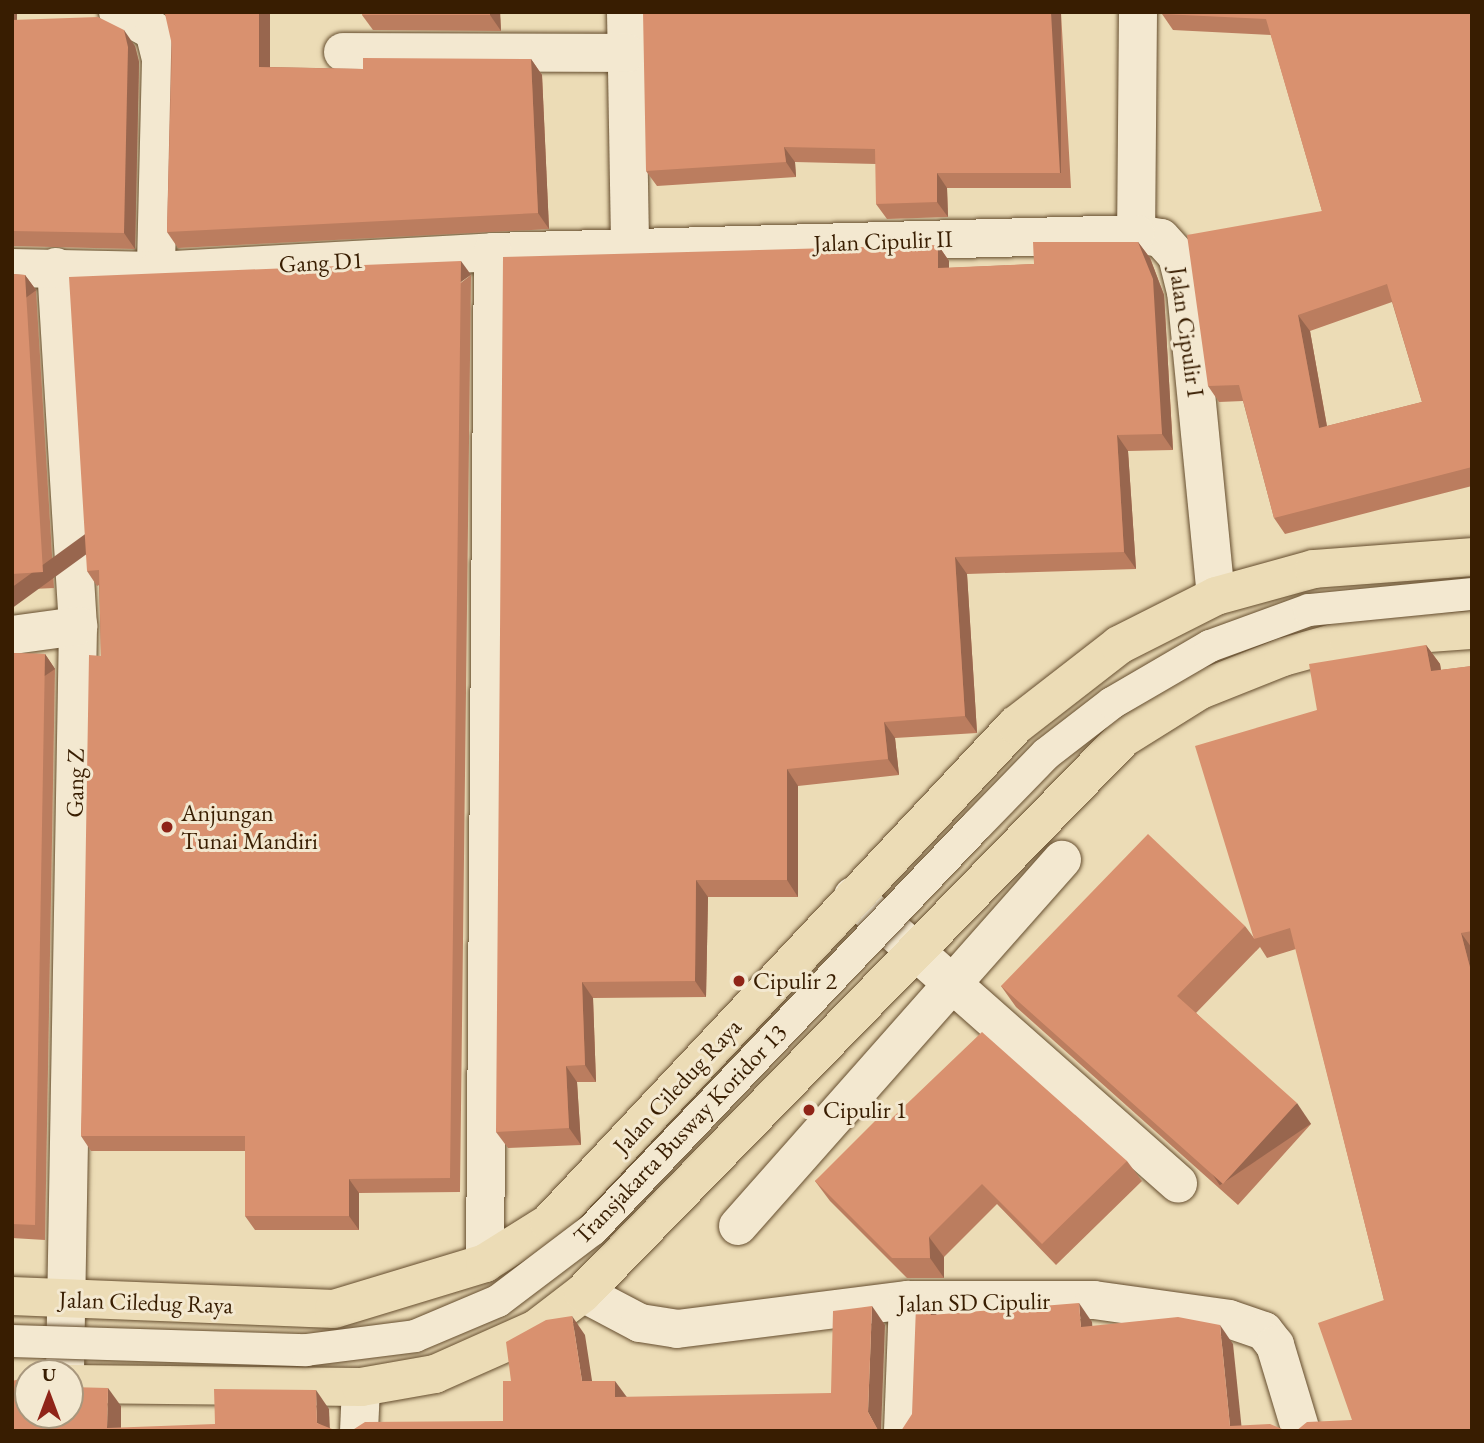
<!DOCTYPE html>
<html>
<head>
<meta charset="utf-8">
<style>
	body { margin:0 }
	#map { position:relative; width:1484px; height:1443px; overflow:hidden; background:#ecdcb6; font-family:"EB Garamond",serif }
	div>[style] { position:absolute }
	.roads { filter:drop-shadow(0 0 2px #654d2e) drop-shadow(0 0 2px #654d2e) }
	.minor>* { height:38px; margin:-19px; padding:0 19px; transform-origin:19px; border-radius:19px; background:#f3e8d0 }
	.primary>* { height:38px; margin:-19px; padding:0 19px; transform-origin:19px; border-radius:19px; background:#ecdcb6 }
	.bridges { filter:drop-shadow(0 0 2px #654d2e) drop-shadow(0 0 2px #654d2e) }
	.service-bridge>* { height:32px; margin:-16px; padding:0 16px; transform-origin:16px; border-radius:16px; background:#f3e8d0 }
	.wall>* { inset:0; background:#bb7d5f }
	.shaded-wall>* { inset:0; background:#98664e; transform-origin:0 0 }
	.building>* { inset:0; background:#d9916f; transform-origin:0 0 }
	.dots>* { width:19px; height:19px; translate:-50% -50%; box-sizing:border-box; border:4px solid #f3e8d0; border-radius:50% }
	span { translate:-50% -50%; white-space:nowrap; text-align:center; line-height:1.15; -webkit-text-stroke:6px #f3e8d0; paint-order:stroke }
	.street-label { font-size:24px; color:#381d01 }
	.poi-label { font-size:24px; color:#381d01 }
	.left { translate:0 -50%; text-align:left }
	.frame { position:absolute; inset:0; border:14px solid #381d01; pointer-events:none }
	.north { position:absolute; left:14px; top:1359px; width:70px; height:70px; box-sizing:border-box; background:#f3e8d0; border:2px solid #a8977d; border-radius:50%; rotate:0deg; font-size:19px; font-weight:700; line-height:28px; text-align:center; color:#381d01 }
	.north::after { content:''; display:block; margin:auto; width:24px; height:32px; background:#8f2418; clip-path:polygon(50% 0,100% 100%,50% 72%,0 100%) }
</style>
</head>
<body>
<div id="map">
	<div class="roads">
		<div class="minor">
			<div style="left:118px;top:12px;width:41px;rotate:27.8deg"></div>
			<div style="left:154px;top:31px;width:30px;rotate:76deg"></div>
			<div style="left:161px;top:60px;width:211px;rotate:91.4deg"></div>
			<div style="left:626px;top:12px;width:236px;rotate:89deg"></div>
			<div style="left:1138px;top:12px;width:222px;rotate:90.5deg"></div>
			<div style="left:1136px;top:234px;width:25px;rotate:9deg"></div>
			<div style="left:1161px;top:238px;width:24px;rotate:48deg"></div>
			<div style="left:1177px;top:256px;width:36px;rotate:76deg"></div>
			<div style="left:1186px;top:291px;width:306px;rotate:84.4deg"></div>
			<div style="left:343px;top:52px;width:284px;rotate:0.2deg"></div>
			<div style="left:56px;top:267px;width:360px;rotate:86.5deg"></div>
			<div style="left:78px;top:626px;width:747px;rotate:91deg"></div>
			<div style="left:12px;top:268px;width:144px;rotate:1.2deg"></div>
			<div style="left:156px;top:271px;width:338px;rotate:-3.2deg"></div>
			<div style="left:493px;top:252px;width:643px;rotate:-1.6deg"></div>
			<div style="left:12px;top:635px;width:67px;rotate:-7.8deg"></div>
			<div style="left:853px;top:896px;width:434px;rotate:41.5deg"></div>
			<div style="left:738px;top:1226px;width:489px;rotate:-48.5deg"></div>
			<div style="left:485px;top:1263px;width:1011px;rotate:-89.55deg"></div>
			<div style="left:583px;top:1293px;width:64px;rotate:27.8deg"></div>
			<div style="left:640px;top:1323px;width:37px;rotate:9deg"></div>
			<div style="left:677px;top:1329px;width:233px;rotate:-7.2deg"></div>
			<div style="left:908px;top:1300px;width:186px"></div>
			<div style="left:1094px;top:1300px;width:136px;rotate:8deg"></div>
			<div style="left:1229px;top:1319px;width:37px;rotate:19deg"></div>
			<div style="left:1264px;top:1331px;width:18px;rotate:52deg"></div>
			<div style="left:1275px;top:1345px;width:90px;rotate:73.2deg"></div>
			<div style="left:359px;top:1431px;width:44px;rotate:-87.4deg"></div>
			<div style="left:903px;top:1431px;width:131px;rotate:-87.8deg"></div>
		</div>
		<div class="primary">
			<div style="left:12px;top:1296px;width:322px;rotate:2.3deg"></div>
			<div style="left:334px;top:1309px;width:158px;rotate:-16.9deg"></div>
			<div style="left:485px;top:1263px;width:75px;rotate:-32deg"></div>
			<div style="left:549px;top:1223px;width:683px;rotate:-46.84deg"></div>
			<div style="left:1016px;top:725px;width:130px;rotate:-37.8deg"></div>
			<div style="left:1119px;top:645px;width:109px;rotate:-26.8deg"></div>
			<div style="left:1216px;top:596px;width:102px;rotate:-15.4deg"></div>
			<div style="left:1314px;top:569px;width:158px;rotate:-4.3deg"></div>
			<div style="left:70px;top:1384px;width:291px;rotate:0.6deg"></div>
			<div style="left:361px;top:1387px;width:75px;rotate:-10deg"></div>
			<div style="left:435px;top:1374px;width:111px;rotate:-24deg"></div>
			<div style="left:536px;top:1329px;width:59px;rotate:-37.5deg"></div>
			<div style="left:583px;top:1293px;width:774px;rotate:-45.78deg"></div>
			<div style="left:1123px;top:738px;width:91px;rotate:-31.9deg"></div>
			<div style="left:1200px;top:690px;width:89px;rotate:-21.7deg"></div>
			<div style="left:1283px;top:657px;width:67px;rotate:-15.5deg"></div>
			<div style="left:1348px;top:639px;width:124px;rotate:-4.2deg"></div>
		</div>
	</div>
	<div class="bridges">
		<div class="service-bridge">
			<div style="left:12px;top:1341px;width:294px;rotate:1.8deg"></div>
			<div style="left:306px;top:1350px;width:110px;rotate:-7.3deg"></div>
			<div style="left:415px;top:1336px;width:90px;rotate:-22.9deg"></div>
			<div style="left:498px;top:1301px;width:118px;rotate:-37.1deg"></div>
			<div style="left:592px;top:1230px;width:559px;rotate:-46.45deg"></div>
			<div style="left:977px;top:825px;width:99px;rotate:-45.8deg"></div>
			<div style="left:1046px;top:754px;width:83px;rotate:-37.7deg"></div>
			<div style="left:1112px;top:703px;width:113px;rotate:-30.2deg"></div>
			<div style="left:1210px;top:646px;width:105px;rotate:-20deg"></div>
			<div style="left:1309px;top:610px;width:164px;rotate:-5.6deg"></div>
		</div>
	</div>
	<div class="wall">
		<div style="clip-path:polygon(12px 12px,17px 12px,17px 20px,135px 46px,139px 62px,135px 249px,12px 246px)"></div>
		<div style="clip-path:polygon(270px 12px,270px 67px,363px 69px,531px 59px,542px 75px,549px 229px,178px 248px,167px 232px,172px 13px)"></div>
		<div style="clip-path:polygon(500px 12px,501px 31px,373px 30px,362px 15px)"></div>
		<div style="clip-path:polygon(1061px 12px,1071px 188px,947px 188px,948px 217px,887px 219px,876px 204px,876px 164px,795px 162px,796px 177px,657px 186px,646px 171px)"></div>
		<div style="clip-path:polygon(evenodd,1472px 12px,1472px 486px,1285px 534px,1274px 518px,1243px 401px,1219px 402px,1208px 386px,1322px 211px,1271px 35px,1173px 30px,1162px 14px,1472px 12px,1392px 302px,1422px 402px,1327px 426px,1310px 331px,1392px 302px)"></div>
		<div style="clip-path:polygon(1138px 242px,1150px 258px,1164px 295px,1173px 450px,1128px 451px,1136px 569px,967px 574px,977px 733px,895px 738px,899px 775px,798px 786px,798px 897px,708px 897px,706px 997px,593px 998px,596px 1082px,577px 1082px,581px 1145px,508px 1148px,496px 1132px,938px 245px,949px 261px,949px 268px,1034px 264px)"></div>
		<div style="clip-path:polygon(12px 274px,25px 275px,36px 290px,54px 588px,12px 590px)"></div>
		<div style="clip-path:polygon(471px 275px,460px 1192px,359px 1193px,359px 1230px,255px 1230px,245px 1216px,245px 1151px,91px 1151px,81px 1136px,101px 656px,99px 585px,97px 586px,87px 571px)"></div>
		<div style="clip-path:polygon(1426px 645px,1440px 664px,1441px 670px,1472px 666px,1472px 1431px,1352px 1420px,1384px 1300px,1296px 949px,1267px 958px,1260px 947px,1196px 1013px,1311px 1124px,1238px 1205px,1016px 1007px,1001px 986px,1245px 926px,1254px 938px,1317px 710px)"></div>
		<div style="clip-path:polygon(12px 653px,45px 654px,55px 669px,45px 1240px,12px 1238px)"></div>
		<div style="clip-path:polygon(891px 1119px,1127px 1161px,1142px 1181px,1056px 1265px,997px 1204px,944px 1257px,944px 1278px,907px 1278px,830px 1201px,815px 1181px)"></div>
	</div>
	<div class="shaded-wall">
		<div style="clip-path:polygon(12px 12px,17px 12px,17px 36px,12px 29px)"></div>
		<div style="clip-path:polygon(259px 12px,270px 12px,270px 82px,259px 67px)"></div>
		<div style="clip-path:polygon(490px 12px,500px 12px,501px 31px,490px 15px)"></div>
		<div style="left:1051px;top:12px;width:10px;height:161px"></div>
		<div style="clip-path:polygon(124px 30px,135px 46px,139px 62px,135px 249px,124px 233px)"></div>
		<div style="clip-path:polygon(531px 59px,542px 75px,549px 229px,538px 213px)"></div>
		<div style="clip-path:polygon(784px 147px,795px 162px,796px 177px,786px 162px)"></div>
		<div style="clip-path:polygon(937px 173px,947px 188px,948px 217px,937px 202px)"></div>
		<div style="clip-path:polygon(1138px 242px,1150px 258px,1164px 295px,1173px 450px,1162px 434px)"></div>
		<div style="clip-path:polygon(938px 245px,949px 261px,949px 284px,938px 268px)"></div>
		<div style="left:461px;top:261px;width:17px;height:917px;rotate:54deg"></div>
		<div style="left:25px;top:275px;width:19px;height:298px;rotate:54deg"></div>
		<div style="clip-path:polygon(1298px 315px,1310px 331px,1330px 444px,1319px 428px)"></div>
		<div style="clip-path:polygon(1117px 435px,1128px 451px,1136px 569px,1124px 552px)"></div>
		<div style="clip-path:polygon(955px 557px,967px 574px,977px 733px,965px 716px)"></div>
		<div style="clip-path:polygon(1426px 645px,1440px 664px,1444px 690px,1431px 671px)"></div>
		<div style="left:45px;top:654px;width:18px;height:571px;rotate:56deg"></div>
		<div style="clip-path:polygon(884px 722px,895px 738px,899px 775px,888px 759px)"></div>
		<div style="clip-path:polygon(787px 769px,798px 786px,798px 897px,787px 880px)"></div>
		<div style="clip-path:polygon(696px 880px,708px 897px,706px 997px,695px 981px)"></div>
		<div style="clip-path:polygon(1461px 933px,1472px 948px,1472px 975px)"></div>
		<div style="clip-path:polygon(582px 982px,593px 998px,596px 1082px,585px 1065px)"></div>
		<div style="clip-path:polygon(566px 1066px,577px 1082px,581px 1145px,569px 1128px)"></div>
		<div style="left:1297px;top:1103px;width:25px;height:110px;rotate:56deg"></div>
		<div style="clip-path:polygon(349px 1179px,359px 1193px,359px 1230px,349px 1216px)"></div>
		<div style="clip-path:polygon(929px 1237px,944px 1257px,944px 1278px,930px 1258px)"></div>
		<div style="clip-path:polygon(1079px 1303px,1092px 1322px,1094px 1346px,1081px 1327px)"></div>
		<div style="clip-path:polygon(872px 1306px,885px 1325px,881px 1431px,878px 1431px,868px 1412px)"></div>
		<div style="clip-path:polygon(931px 1307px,944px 1325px,931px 1315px)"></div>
		<div style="clip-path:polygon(572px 1316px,585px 1335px,595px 1400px,582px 1381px)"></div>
		<div style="clip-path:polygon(1220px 1325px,1233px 1344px,1242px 1431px,1230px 1426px)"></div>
		<div style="clip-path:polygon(615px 1381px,629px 1400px,615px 1397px)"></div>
		<div style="clip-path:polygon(108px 1388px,121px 1406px,121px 1431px,107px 1428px)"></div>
		<div style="clip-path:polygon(316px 1390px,329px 1409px,330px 1431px,317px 1423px)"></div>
	</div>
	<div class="building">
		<div style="clip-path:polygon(172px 12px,259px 12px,259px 67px,363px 69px,363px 58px,531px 59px,538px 213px,167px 232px,172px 45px,165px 14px,172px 13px)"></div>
		<div style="left:362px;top:12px;width:128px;height:3px"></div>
		<div style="clip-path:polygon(643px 12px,1051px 12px,1060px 173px,937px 173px,937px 202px,876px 204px,875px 149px,784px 147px,786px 162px,646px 171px)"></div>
		<div style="clip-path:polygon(evenodd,1162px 12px,1472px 12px,1472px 467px,1274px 518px,1239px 385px,1208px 386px,1187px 235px,1322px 211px,1266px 19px,1162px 14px,1162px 12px,1387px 284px,1422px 402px,1319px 428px,1298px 315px,1387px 284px)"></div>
		<div style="clip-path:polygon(98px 17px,124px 30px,128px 47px,124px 233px,12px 231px,12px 20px)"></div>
		<div style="clip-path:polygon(1033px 242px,1138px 242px,1153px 279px,1162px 434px,1117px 435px,1124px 552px,955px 557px,965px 716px,884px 722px,888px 759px,787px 769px,787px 880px,696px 880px,695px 981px,582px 982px,585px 1065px,566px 1066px,569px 1128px,496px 1132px,503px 257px,938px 245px,938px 268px,1034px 264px)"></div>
		<div style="clip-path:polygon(461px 261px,450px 1178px,349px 1179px,349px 1216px,245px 1216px,245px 1136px,81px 1136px,89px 655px,101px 656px,99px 570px,87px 571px,69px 277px)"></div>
		<div style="clip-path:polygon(12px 274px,25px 275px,43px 572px,12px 574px)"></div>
		<div style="clip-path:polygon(1426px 645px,1431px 671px,1472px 666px,1472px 931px,1461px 933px,1472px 975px,1472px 1431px,1296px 1431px,1307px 1422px,1352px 1420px,1318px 1323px,1384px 1300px,1290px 928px,1254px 939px,1195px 746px,1317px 710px,1309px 664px)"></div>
		<div style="clip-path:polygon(12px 653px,45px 654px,35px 1225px,12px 1224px)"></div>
		<div style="clip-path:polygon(1148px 834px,1245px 926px,1177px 996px,1297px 1103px,1223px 1184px,1001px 986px)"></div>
		<div style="clip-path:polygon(982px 1032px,1127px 1161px,1042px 1244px,982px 1184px,929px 1237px,930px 1258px,892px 1258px,815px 1181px,884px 1112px,891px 1119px)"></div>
		<div style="clip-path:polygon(1079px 1303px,1081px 1327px,1178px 1317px,1220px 1325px,1230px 1426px,1270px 1424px,1287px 1431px,901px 1431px,912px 1414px,916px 1306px,931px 1307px,931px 1315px)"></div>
		<div style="clip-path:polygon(872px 1306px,868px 1412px,878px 1430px,879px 1431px,351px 1431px,365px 1422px,503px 1421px,503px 1381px,511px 1381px,506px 1342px,546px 1320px,572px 1316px,582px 1381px,615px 1381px,615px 1397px,831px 1393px,833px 1311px)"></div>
		<div style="clip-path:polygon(28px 1377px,28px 1415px,70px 1415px,70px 1387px,108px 1388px,107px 1428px,215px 1424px,214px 1389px,316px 1390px,317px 1423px,337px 1431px,12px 1431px,12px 1381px)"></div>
	</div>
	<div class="dots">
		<div style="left:167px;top:827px;background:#8f2418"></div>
		<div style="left:739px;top:981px;background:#8f2418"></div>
		<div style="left:809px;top:1110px;background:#8f2418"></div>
	</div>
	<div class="street-label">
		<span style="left:883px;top:241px;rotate:-2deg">Jalan Cipulir II</span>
		<span style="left:321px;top:262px;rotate:-3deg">Gang D1</span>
		<span style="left:1187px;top:332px;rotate:82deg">Jalan Cipulir I</span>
		<span style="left:75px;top:783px;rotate:-89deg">Gang Z</span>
		<span style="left:677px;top:1086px;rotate:-47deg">Jalan Ciledug Raya</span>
		<span style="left:680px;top:1134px;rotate:-46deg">Transjakarta Busway Koridor 13</span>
		<span style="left:146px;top:1302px;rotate:2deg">Jalan Ciledug Raya</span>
		<span style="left:974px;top:1302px;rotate:-1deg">Jalan SD Cipulir</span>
	</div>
	<div class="poi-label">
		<span class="left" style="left:181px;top:827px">Anjungan<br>Tunai Mandiri</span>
		<span class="left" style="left:753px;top:981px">Cipulir 2</span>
		<span class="left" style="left:823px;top:1110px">Cipulir 1</span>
	</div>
	<div class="frame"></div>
	<div class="north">U</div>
</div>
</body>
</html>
